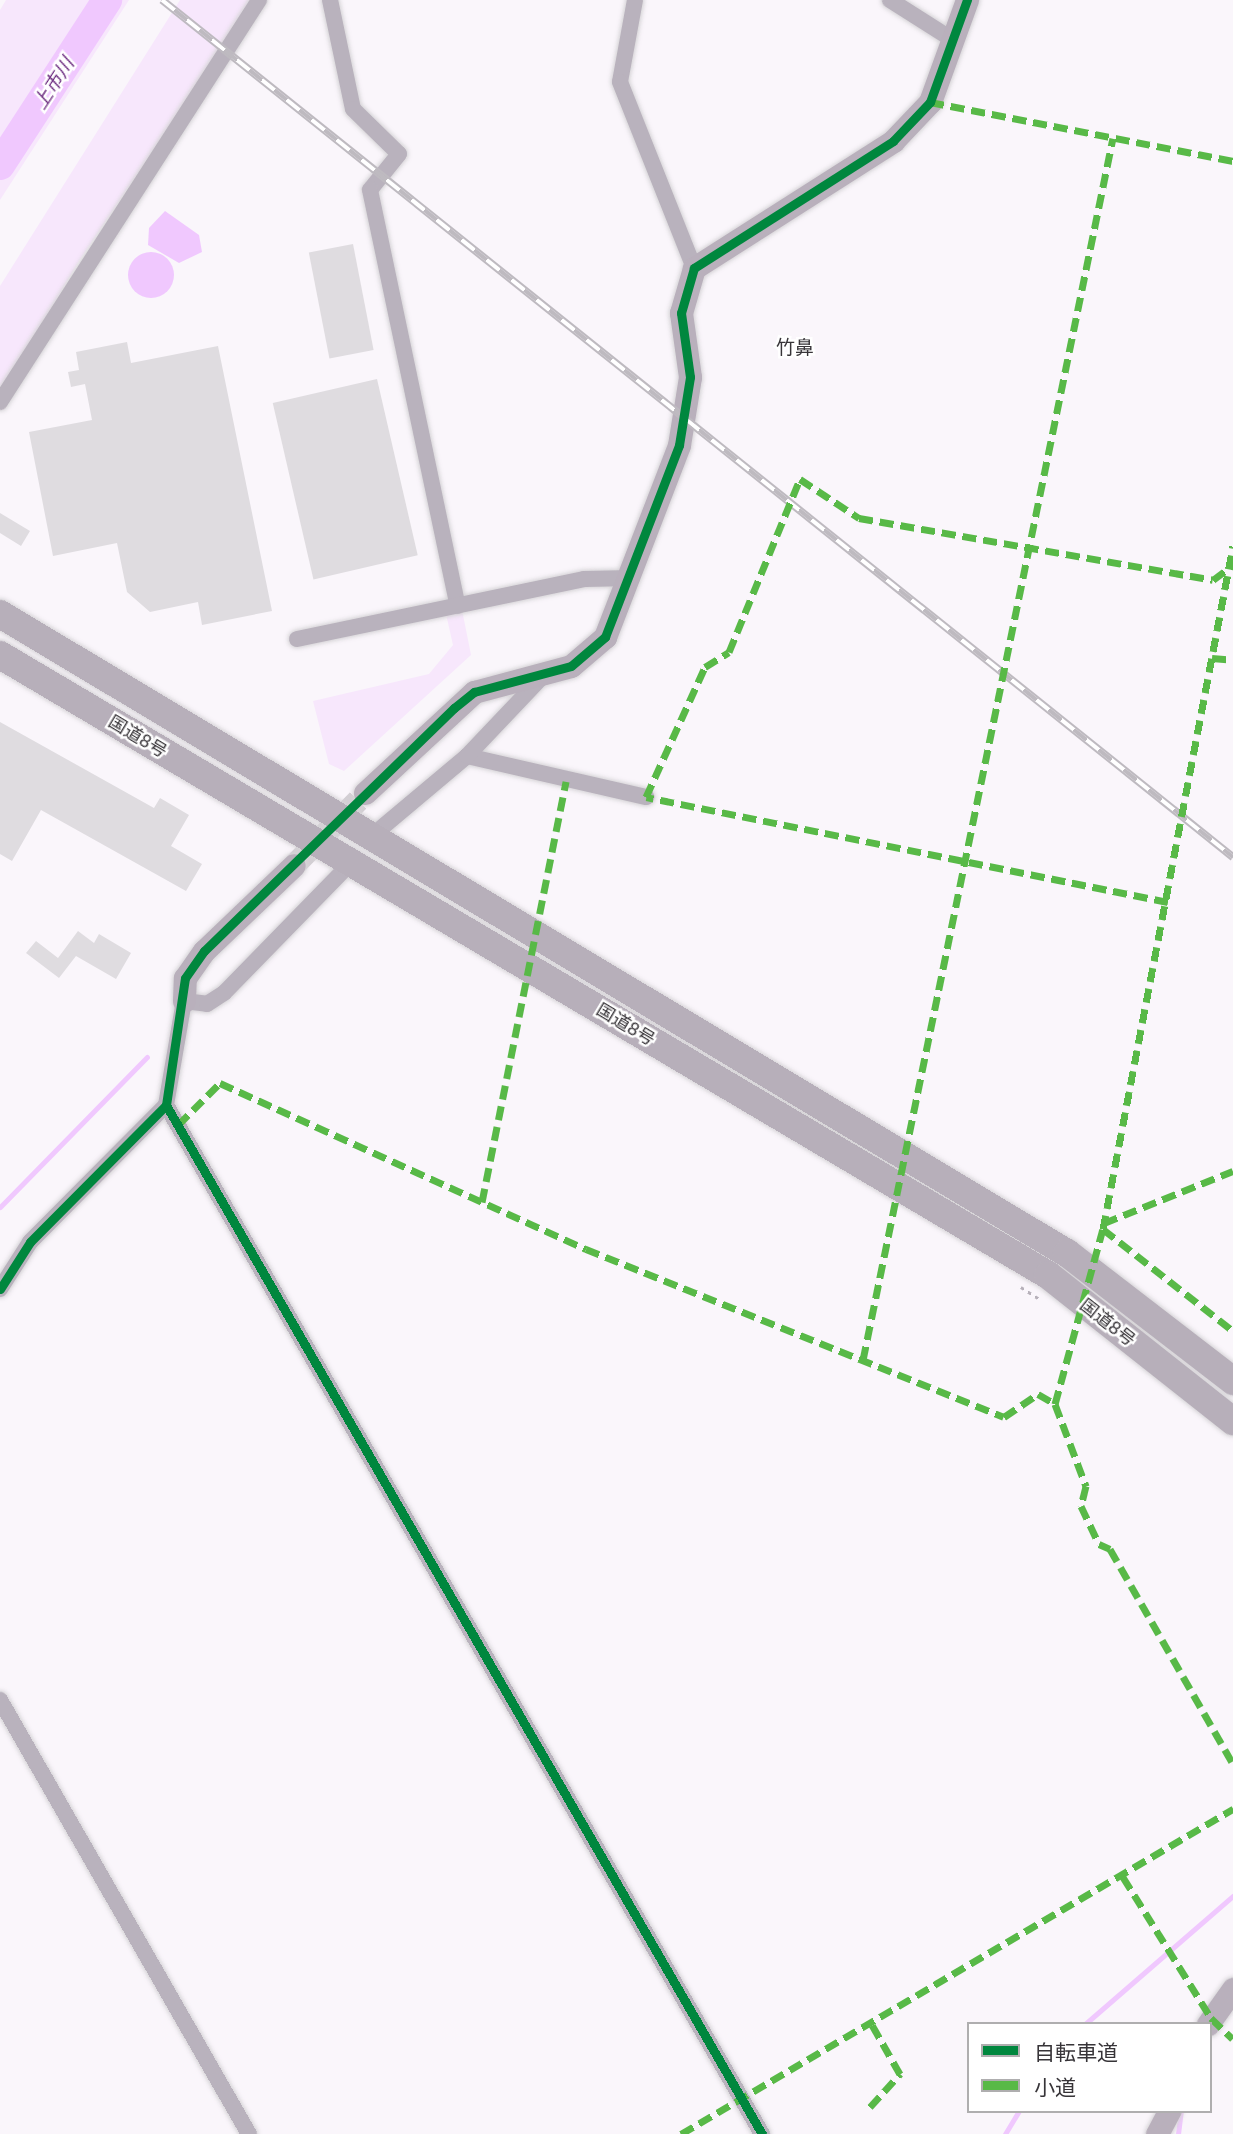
<!DOCTYPE html>
<html>
<head>
<meta charset="utf-8">
<style>
	body { margin:0 }
	#map { position:relative; width:1233px; height:2134px; overflow:hidden; background:#faf6fb; font-family:Lato,"Noto Sans JP",sans-serif }
	div>[style] { position:absolute }
	.green>* { inset:0; background:#f7e7fc }
	.water>* { inset:0; background:#f0c8fe }
	.round { border-radius:50% }
	.stream>* { height:5px; margin:-2.5px; padding:0 2.5px; transform-origin:2.5px; border-radius:2.5px; background:#f0c8fe }
	.river>* { height:30px; margin:-15px; padding:0 15px; transform-origin:15px; border-radius:15px; background:#f0c8fe }
	.building>* { inset:0; background:#dfdce0; transform-origin:0 0 }
	.secondary-tunnel>* { height:23px; margin-top:-11.5px; transform-origin:0; background:repeating-linear-gradient(90deg,#d3cfd4 0 23px,transparent 0 34px) }
	.path>* { height:2.5px; margin-top:-1.25px; transform-origin:0; background:repeating-linear-gradient(90deg,#b7b1ba 0 3.5px,transparent 0 8.5px) }
	.roads { filter:drop-shadow(0 0 2px #d6d4d7) drop-shadow(0 0 2px #d6d4d7) }
	.street>* { height:16px; margin:-8px; padding:0 8px; transform-origin:8px; border-radius:8px; background:#b9b2bd }
	.secondary>* { height:23px; margin:-11.5px; padding:0 11.5px; transform-origin:11.5px; border-radius:11.5px; background:#b9b0bc }
	.highway>* { height:28px; margin:-14px; padding:0 14px; transform-origin:14px; border-radius:14px; background:#b7afba }
	.rail>* { height:8px; margin-top:-4px; transform-origin:0; background:repeating-linear-gradient(90deg,#fff 0 16px,#bebac0 0 32px); box-sizing:border-box; border-block:2px solid #bebac0 }
	.quiet>* { height:7px; margin-top:-3.5px; transform-origin:0; background:repeating-linear-gradient(90deg,#58b947 0 14px,transparent 0 21px) }
	.cycleway>* { height:9px; margin:-4.5px; padding:0 4.5px; transform-origin:4.5px; border-radius:4.5px; background:#00873e }
	span { translate:-50% -50%; white-space:nowrap; text-align:center; line-height:1.15; -webkit-text-stroke:5px #fff; paint-order:stroke }
	.street-label { font-size:18px; color:#373438 }
	.water-label { font-size:19px; color:#6a297e; font-style:italic }
	.neighbourhood-label { font-size:19px; color:#373438 }
	.legend { position:absolute; left:967px; top:2022px; width:245px; height:91px; box-sizing:border-box; background:#fff; border:2px solid #afaeaf; margin:0; padding:9px 12px; list-style:none; font-size:21px; color:#373438 }
	.legend li { display:flex; align-items:center; gap:14px; height:35px }
	.legend b { width:35px; border:2px solid #afaeaf }
</style>
</head>
<body>
<div id="map">
	<div class="green">
		<div style="clip-path:polygon(6px 0,129px 0,0 200px,0 10px)"></div>
		<div style="clip-path:polygon(180px 0,253px 0,79px 261px,0 393px,0 286px)"></div>
		<div style="clip-path:polygon(462px 610px,471px 655px,344px 771px,329px 764px,313px 701px,429px 674px,453px 645px,446px 614px)"></div>
	</div>
	<div class="water">
		<div style="clip-path:polygon(165px 211px,199px 235px,202px 252px,179px 263px,148px 245px,149px 228px)"></div>
		<div class="round" style="left:128px;top:252px;width:46px;height:46px"></div>
	</div>
	<div class="stream">
		<div style="left:0;top:1207px;width:210px;rotate:-45.6deg"></div>
		<div style="left:1085px;top:2024px;width:196px;rotate:-40.9deg"></div>
		<div style="left:1005px;top:2134px;width:27px;rotate:-59deg"></div>
		<div style="left:1178px;top:2134px;width:23px;rotate:-83deg"></div>
	</div>
	<div class="river">
		<div style="left:0;top:165px;width:197px;rotate:-57deg"></div>
	</div>
	<div class="building">
		<div style="left:353px;top:244px;width:108px;height:45px;rotate:79deg"></div>
		<div style="clip-path:polygon(127px 342px,131px 363px,218px 346px,272px 611px,202px 625px,198px 602px,150px 612px,127px 592px,117px 543px,53px 556px,29px 432px,92px 420px,85px 384px,71px 387px,68px 372px,79px 370px,76px 352px)"></div>
		<div style="left:377px;top:379px;width:181px;height:107px;rotate:77deg"></div>
		<div style="clip-path:polygon(0 513px,30px 531px,21px 546px,0 533px)"></div>
		<div style="clip-path:polygon(0 722px,154px 808px,160px 798px,189px 815px,171px 846px,202px 864px,186px 891px,41px 810px,12px 861px,0 854px)"></div>
		<div style="clip-path:polygon(78px 931px,94px 943px,99px 934px,131px 953px,116px 979px,76px 956px,59px 978px,26px 953px,36px 941px,58px 958px)"></div>
	</div>
	<div class="secondary-tunnel">
		<div style="left:294px;top:865px;width:101px;rotate:-45.4deg"></div>
	</div>
	<div class="path">
		<div style="left:1021px;top:1287px;width:24px;rotate:33deg"></div>
	</div>
	<div class="roads">
		<div class="street">
			<div style="left:330px;top:0;width:111px;rotate:78.1deg"></div>
			<div style="left:353px;top:109px;width:64px;rotate:44.4deg"></div>
			<div style="left:399px;top:154px;width:46px;rotate:128.9deg"></div>
			<div style="left:370px;top:190px;width:425px;rotate:78.1deg"></div>
			<div style="left:635px;top:0;width:83px;rotate:100.4deg"></div>
			<div style="left:620px;top:82px;width:200px;rotate:68.3deg"></div>
			<div style="left:890px;top:0;width:75px;rotate:32.4deg"></div>
			<div style="left:0;top:402px;width:478px;rotate:-57.2deg"></div>
			<div style="left:297px;top:639px;width:293px;rotate:-11.8deg"></div>
			<div style="left:584px;top:579px;width:48px;rotate:-1.2deg"></div>
			<div style="left:467px;top:756px;width:184px;rotate:12.9deg"></div>
			<div style="left:373px;top:835px;width:123px;rotate:-40deg"></div>
			<div style="left:467px;top:756px;width:112px;rotate:-46.5deg"></div>
			<div style="left:166px;top:1105px;width:1189px;rotate:59.92deg"></div>
			<div style="left:0;top:1289px;width:56px;rotate:-57.4deg"></div>
			<div style="left:30px;top:1242px;width:193px;rotate:-45.2deg"></div>
			<div style="left:166px;top:1105px;width:106px;rotate:-80.2deg"></div>
			<div style="left:184px;top:1001px;width:23px;rotate:7deg"></div>
			<div style="left:207px;top:1004px;width:20px;rotate:-33deg"></div>
			<div style="left:224px;top:993px;width:183px;rotate:-45.7deg"></div>
			<div style="left:0;top:1700px;width:500px;rotate:60.16deg"></div>
		</div>
		<div class="secondary">
			<div style="left:365px;top:793px;width:149px;rotate:-42.8deg"></div>
			<div style="left:474px;top:692px;width:100px;rotate:-15deg"></div>
			<div style="left:571px;top:666px;width:45px;rotate:-40.5deg"></div>
			<div style="left:605px;top:637px;width:206px;rotate:-68.9deg"></div>
			<div style="left:679px;top:445px;width:69px;rotate:-80.8deg"></div>
			<div style="left:690px;top:377px;width:65px;rotate:-98deg"></div>
			<div style="left:681px;top:313px;width:47px;rotate:-73.9deg"></div>
			<div style="left:694px;top:268px;width:236px;rotate:-32.5deg"></div>
			<div style="left:893px;top:141px;width:54px;rotate:-46.5deg"></div>
			<div style="left:930px;top:102px;width:109px;rotate:-70.1deg"></div>
			<div style="left:184px;top:1001px;width:23px;rotate:-88deg"></div>
			<div style="left:185px;top:978px;width:33px;rotate:-55deg"></div>
			<div style="left:204px;top:951px;width:124px;rotate:-43.7deg"></div>
			<div style="left:1208px;top:2024px;width:43px;rotate:-54.5deg"></div>
			<div style="left:1157px;top:2134px;width:26px;rotate:-62deg"></div>
		</div>
		<div class="highway">
			<div style="left:0;top:614px;width:1244px;rotate:30.92deg"></div>
			<div style="left:1067px;top:1253px;width:210px;rotate:37.6deg"></div>
			<div style="left:0;top:655px;width:1218px;rotate:30.61deg"></div>
			<div style="left:1048px;top:1275px;width:236px;rotate:38.3deg"></div>
		</div>
	</div>
	<div class="rail">
		<div style="left:162px;top:0;width:1372px;rotate:38.67deg"></div>
	</div>
	<div class="quiet">
		<div style="left:930px;top:102px;width:309px;rotate:11deg"></div>
		<div style="left:1212px;top:658px;width:21px;rotate:5deg"></div>
		<div style="left:1168px;top:902px;width:532px;rotate:-168.63deg"></div>
		<div style="left:646px;top:797px;width:143px;rotate:-65.6deg"></div>
		<div style="left:705px;top:667px;width:28px;rotate:-32deg"></div>
		<div style="left:729px;top:652px;width:187px;rotate:-67.7deg"></div>
		<div style="left:800px;top:479px;width:71px;rotate:33.5deg"></div>
		<div style="left:859px;top:518px;width:359px;rotate:9.9deg"></div>
		<div style="left:1213px;top:580px;width:25px;rotate:-37deg"></div>
		<div style="left:178px;top:1125px;width:59px;rotate:-45deg"></div>
		<div style="left:220px;top:1083px;width:402px;rotate:24.4deg"></div>
		<div style="left:586px;top:1249px;width:450px;rotate:21.9deg"></div>
		<div style="left:1004px;top:1417px;width:41px;rotate:-34.1deg"></div>
		<div style="left:1038px;top:1394px;width:20px;rotate:30deg"></div>
		<div style="left:1055px;top:1404px;width:88px;rotate:69.3deg"></div>
		<div style="left:1086px;top:1486px;width:21px;rotate:104deg"></div>
		<div style="left:1081px;top:1506px;width:42px;rotate:64.7deg"></div>
		<div style="left:1099px;top:1544px;width:12px;rotate:24deg"></div>
		<div style="left:1110px;top:1549px;width:248px;rotate:60.2deg"></div>
		<div style="left:482px;top:1202px;width:429px;rotate:-78.7deg"></div>
		<div style="left:1104px;top:1223px;width:139px;rotate:-22deg"></div>
		<div style="left:1103px;top:1229px;width:165px;rotate:38.1deg"></div>
		<div style="left:863px;top:1360px;width:1247px;rotate:-78.44deg"></div>
		<div style="left:1055px;top:1404px;width:181px;rotate:-74.7deg"></div>
		<div style="left:1103px;top:1229px;width:695px;rotate:-79.22deg"></div>
		<div style="left:1123px;top:1877px;width:166px;rotate:58deg"></div>
		<div style="left:1211px;top:2018px;width:30px;rotate:44deg"></div>
		<div style="left:870px;top:2107px;width:45px;rotate:-47.7deg"></div>
		<div style="left:900px;top:2074px;width:59px;rotate:-119.6deg"></div>
		<div style="left:681px;top:2134px;width:641px;rotate:-30.49deg"></div>
	</div>
	<div class="cycleway">
		<div style="left:166px;top:1105px;width:1189px;rotate:59.92deg"></div>
		<div style="left:0;top:1289px;width:56px;rotate:-57.4deg"></div>
		<div style="left:30px;top:1242px;width:193px;rotate:-45.2deg"></div>
		<div style="left:166px;top:1105px;width:128px;rotate:-81.5deg"></div>
		<div style="left:185px;top:978px;width:33px;rotate:-55deg"></div>
		<div style="left:204px;top:951px;width:349px;rotate:-44.2deg"></div>
		<div style="left:454px;top:708px;width:26px;rotate:-39deg"></div>
		<div style="left:474px;top:692px;width:100px;rotate:-15deg"></div>
		<div style="left:571px;top:666px;width:45px;rotate:-40.5deg"></div>
		<div style="left:605px;top:637px;width:206px;rotate:-68.9deg"></div>
		<div style="left:679px;top:445px;width:69px;rotate:-80.8deg"></div>
		<div style="left:690px;top:377px;width:65px;rotate:-98deg"></div>
		<div style="left:681px;top:313px;width:47px;rotate:-73.9deg"></div>
		<div style="left:694px;top:268px;width:236px;rotate:-32.5deg"></div>
		<div style="left:893px;top:141px;width:54px;rotate:-46.5deg"></div>
		<div style="left:930px;top:102px;width:109px;rotate:-70.1deg"></div>
	</div>
	<div class="street-label">
		<span style="left:138px;top:736px;rotate:31deg">国道8号</span>
		<span style="left:626px;top:1024px;rotate:31deg">国道8号</span>
		<span style="left:1108px;top:1322px;rotate:38deg">国道8号</span>
	</div>
	<div class="water-label">
		<span style="left:53px;top:83px;rotate:-57deg">上市川</span>
	</div>
	<div class="neighbourhood-label">
		<span style="left:795px;top:347px">竹鼻</span>
	</div>
	<ul class="legend">
	<li><b style="height:9px;background:#00873e"></b>自転車道</li>
	<li><b style="height:9px;background:#58b947"></b>小道</li>
	</ul>
</div>
</body>
</html>
